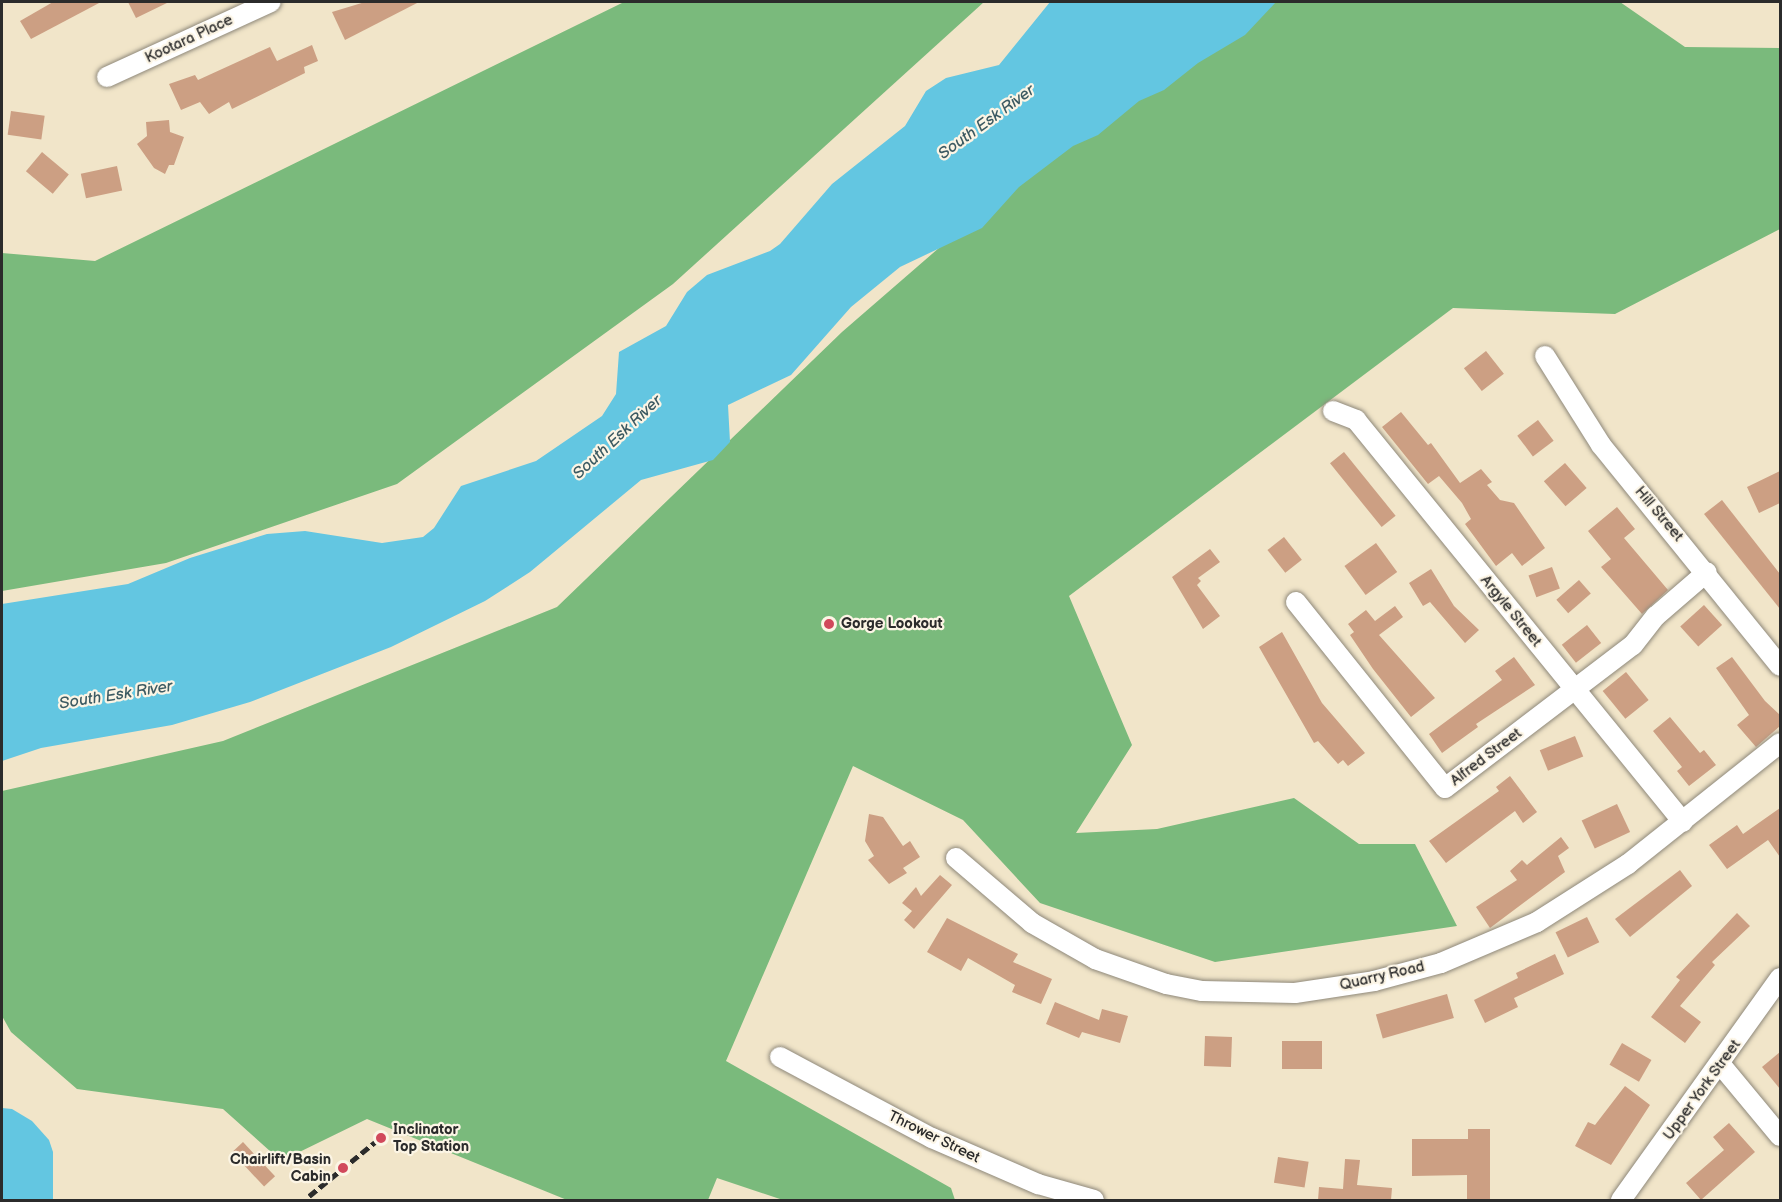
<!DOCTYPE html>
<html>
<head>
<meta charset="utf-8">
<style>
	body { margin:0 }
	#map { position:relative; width:1782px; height:1202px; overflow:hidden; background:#f1e5c9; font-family:"Balsamiq Sans",sans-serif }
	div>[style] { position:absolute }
	.forest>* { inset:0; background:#7aba7c }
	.water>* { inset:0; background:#63c6e1 }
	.building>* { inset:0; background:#cc9f83; transform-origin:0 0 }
	.roads { filter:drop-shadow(0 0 2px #8e887a) drop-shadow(0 0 2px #8e887a) }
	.minor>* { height:20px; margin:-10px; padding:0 10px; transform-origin:10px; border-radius:10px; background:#fff }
	.rail>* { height:4.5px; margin-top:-2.25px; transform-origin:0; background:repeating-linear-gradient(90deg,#2b2b2b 0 9px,transparent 0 13.5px) }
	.dots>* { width:16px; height:16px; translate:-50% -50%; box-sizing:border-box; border:3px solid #fcf5e5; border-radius:50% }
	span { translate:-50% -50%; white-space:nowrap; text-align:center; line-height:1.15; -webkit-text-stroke:4.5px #fcf5e5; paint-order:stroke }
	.street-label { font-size:15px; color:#2b2b2b }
	.poi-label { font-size:15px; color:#2b2b2b; font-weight:700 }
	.left { translate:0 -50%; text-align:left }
	.right { translate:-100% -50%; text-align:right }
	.water-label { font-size:16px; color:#3c5a62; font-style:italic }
	.frame { position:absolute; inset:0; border:3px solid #2b2b2b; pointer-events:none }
</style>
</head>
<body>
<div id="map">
	<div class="forest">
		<div style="clip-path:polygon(624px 2px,984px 2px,673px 284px,397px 484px,166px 563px,2px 591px,2px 253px,95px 261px)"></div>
		<div style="clip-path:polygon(1262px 2px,1620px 2px,1685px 47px,1780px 48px,1780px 229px,1615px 314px,1453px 308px,1069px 596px,1132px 745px,1076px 833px,1157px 829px,1294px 798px,1359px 844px,1415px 844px,1457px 926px,1215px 962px,1040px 903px,963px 820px,853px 766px,726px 1061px,951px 1188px,955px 1200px,783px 1200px,717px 1178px,708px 1200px,567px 1200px,367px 1119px,281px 1161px,223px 1109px,77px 1089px,11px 1032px,2px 1016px,2px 791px,223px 741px,557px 607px,842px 332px,1045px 156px)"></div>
	</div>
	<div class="water">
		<div style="clip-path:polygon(1050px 2px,1276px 2px,1245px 35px,1198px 63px,1164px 90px,1139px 101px,1098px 135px,1073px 146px,1019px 187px,982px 228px,900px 267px,851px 307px,791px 375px,728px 405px,730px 442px,713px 460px,641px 480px,530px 572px,485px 601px,391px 647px,250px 702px,172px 725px,41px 748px,2px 761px,2px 604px,128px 584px,190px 558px,267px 534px,305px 531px,382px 543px,423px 537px,434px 528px,461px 486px,536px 461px,602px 416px,616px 394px,619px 352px,666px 326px,687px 292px,707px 275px,770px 251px,780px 244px,832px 184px,905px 126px,926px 91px,946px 78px,999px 65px)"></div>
		<div style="clip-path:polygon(2px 1108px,12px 1109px,32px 1121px,49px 1140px,53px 1152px,53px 1200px,2px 1200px)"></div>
	</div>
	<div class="building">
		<div style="clip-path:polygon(53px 2px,101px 2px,31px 39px,20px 21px)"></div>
		<div style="clip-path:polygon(128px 2px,169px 2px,136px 18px)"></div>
		<div style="clip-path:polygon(365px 2px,419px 2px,345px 40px,332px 12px)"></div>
		<div style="clip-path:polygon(312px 45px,318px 61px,304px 67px,305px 73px,232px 109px,229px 102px,209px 114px,200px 102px,181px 110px,169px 84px,195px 75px,198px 80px,270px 47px,277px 61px)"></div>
		<div style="left:11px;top:111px;width:34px;height:24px;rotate:8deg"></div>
		<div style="clip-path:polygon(169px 120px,170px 132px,184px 137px,174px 165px,169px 165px,165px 174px,154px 168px,137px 144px,147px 136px,146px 122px)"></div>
		<div style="left:42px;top:152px;width:35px;height:25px;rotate:40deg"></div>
		<div style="left:117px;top:166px;width:25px;height:37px;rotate:78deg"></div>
		<div style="left:1486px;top:351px;width:29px;height:28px;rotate:52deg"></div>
		<div style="clip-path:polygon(1401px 412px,1428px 445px,1431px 443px,1460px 483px,1481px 469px,1492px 482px,1487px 485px,1500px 500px,1514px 503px,1545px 548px,1522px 566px,1512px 553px,1496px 566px,1465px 524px,1471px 519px,1462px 503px,1439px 476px,1428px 484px,1382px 427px)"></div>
		<div style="left:1538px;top:420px;width:26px;height:26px;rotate:53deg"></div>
		<div style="left:1344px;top:452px;width:82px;height:18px;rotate:51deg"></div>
		<div style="left:1565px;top:463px;width:33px;height:28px;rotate:49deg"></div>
		<div style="clip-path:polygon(1780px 471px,1780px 503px,1759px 513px,1747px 487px)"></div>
		<div style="clip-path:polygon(1722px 500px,1780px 574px,1780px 609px,1704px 514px)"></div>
		<div style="clip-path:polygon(1617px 507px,1635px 529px,1624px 538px,1668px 590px,1642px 614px,1601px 567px,1611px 559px,1588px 531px)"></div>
		<div style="left:1284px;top:537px;width:29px;height:21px;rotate:52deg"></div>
		<div style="left:1376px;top:543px;width:36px;height:39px;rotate:54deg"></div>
		<div style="clip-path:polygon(1210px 549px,1220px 562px,1198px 578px,1201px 581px,1197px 585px,1220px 616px,1203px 629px,1172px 577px)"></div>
		<div style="left:1552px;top:567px;width:23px;height:25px;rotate:70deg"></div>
		<div style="clip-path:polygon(1431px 569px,1454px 606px,1479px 630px,1465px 643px,1430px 602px,1423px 606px,1409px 583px)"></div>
		<div style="left:1579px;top:580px;width:18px;height:30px;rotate:49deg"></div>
		<div style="left:1704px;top:605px;width:27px;height:32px;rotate:48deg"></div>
		<div style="clip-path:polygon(1395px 606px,1403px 617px,1379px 635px,1435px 698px,1411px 717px,1373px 669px,1350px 635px,1354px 632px,1348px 624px,1366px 610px,1375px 621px)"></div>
		<div style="left:1587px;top:625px;width:23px;height:32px;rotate:52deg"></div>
		<div style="clip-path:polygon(1282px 632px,1322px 703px,1365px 753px,1348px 766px,1343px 760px,1338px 764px,1318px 741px,1314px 743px,1259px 647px)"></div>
		<div style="clip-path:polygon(1514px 657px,1535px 685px,1476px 724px,1478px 727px,1442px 753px,1429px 734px,1502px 680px,1495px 671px)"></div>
		<div style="clip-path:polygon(1732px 657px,1765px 701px,1780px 715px,1780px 726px,1756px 747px,1737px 725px,1749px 715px,1716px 668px)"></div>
		<div style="left:1626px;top:672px;width:36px;height:30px;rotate:51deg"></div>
		<div style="clip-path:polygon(1670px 717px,1700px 753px,1704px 750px,1716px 765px,1689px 786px,1677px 771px,1682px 767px,1653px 731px)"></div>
		<div style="left:1575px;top:736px;width:22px;height:38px;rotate:68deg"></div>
		<div style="clip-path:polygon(1510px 776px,1537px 812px,1523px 823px,1515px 811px,1446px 863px,1429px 841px,1499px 791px,1496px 787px)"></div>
		<div style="left:1617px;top:804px;width:31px;height:39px;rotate:65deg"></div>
		<div style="clip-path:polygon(1780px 808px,1780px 857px,1768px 840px,1727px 869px,1709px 845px,1737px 825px,1743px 834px)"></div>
		<div style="clip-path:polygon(869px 814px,883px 817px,903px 846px,910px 841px,920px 857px,903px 868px,907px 873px,889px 884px,868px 860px,874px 856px,865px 841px)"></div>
		<div style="clip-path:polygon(1561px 837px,1569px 848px,1558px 856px,1565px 872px,1490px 928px,1476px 907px,1517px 880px,1510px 871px,1522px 860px,1527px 865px)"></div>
		<div style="clip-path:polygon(1680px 870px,1692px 886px,1630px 937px,1615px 919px)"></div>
		<div style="clip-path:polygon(940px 875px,952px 885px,914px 929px,904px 920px,912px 911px,902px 903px,916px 887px,921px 896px)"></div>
		<div style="clip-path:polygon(1737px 913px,1750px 926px,1712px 962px,1715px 965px,1680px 1006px,1701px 1022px,1685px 1043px,1651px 1017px,1680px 980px,1676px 977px)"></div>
		<div style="left:1587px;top:917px;width:28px;height:35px;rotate:64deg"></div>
		<div style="clip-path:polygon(947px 918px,1018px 954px,1013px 962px,1052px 979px,1041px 1004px,1012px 992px,1015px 985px,968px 958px,961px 971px,927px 952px)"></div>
		<div style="clip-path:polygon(1555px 954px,1564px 974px,1514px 998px,1518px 1007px,1485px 1023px,1474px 1000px,1518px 978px,1516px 973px)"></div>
		<div style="left:1447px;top:994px;width:25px;height:74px;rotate:74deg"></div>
		<div style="clip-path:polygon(1055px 1002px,1099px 1020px,1102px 1009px,1128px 1016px,1120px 1043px,1082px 1032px,1079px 1038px,1046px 1024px)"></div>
		<div style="left:1205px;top:1036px;width:27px;height:30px;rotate:2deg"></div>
		<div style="left:1282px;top:1041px;width:40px;height:28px"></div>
		<div style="left:1622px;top:1043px;width:34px;height:25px;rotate:30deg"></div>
		<div style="clip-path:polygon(1780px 1052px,1780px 1089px,1762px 1067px)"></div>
		<div style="clip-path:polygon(1625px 1086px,1650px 1105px,1611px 1165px,1575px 1146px,1588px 1122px,1595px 1125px)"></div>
		<div style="clip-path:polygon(1729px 1123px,1755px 1152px,1701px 1200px,1686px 1183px,1724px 1150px,1713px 1137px)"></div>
		<div style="clip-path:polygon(1468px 1129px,1490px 1129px,1490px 1200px,1467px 1200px,1467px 1175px,1412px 1176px,1412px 1139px,1468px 1139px)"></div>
		<div style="left:243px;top:1142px;width:47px;height:15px;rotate:47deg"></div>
		<div style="left:1278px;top:1157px;width:31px;height:26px;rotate:9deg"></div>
		<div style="clip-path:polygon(1345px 1159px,1360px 1160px,1357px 1185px,1392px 1188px,1391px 1200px,1318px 1200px,1319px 1187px,1343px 1189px)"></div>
	</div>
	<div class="roads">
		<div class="minor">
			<div style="left:107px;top:77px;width:180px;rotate:-24.6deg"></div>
			<div style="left:1545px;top:356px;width:105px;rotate:57.8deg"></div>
			<div style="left:1601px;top:445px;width:284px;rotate:51deg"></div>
			<div style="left:1333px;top:411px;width:25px;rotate:21deg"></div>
			<div style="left:1356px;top:420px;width:518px;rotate:50.87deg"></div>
			<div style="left:1296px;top:602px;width:238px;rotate:51.3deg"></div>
			<div style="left:1445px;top:788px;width:236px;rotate:-37.3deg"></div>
			<div style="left:1633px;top:645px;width:37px;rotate:-52deg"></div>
			<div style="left:1656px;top:616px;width:67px;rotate:-40.8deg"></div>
			<div style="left:956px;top:858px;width:100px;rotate:40.5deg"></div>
			<div style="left:1032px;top:923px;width:73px;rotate:29.7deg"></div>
			<div style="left:1095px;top:959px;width:75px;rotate:19.4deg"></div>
			<div style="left:1166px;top:984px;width:37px;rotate:11deg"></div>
			<div style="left:1202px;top:991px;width:93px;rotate:1.2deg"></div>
			<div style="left:1295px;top:993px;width:80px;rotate:-8.6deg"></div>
			<div style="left:1374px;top:981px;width:69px;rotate:-15deg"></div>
			<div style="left:1441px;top:963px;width:104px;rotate:-23.1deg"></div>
			<div style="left:1537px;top:922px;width:108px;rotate:-32.5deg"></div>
			<div style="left:1628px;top:864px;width:194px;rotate:-38.5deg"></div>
			<div style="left:780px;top:1057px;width:172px;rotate:28.1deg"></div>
			<div style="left:932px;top:1138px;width:116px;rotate:23.5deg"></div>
			<div style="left:1038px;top:1184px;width:58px;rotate:15.9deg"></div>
			<div style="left:1721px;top:1065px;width:92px;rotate:50.3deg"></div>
			<div style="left:1621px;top:1200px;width:273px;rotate:-54.4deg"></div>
		</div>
	</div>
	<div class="rail">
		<div style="left:309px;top:1196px;width:85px;rotate:-39.3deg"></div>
	</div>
	<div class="dots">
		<div style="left:829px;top:624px;background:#d1495b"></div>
		<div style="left:381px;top:1138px;background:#d1495b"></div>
		<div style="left:343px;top:1168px;background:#d1495b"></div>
	</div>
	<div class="street-label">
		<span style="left:189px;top:39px;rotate:-25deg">Kootara Place</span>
		<span style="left:1659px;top:514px;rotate:50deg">Hill Street</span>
		<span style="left:1511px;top:611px;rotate:51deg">Argyle Street</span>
		<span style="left:1486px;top:757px;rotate:-37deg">Alfred Street</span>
		<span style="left:1382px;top:976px;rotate:-13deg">Quarry Road</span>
		<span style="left:1702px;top:1090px;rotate:-54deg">Upper York Street</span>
		<span style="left:934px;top:1137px;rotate:26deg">Thrower Street</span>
	</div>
	<div class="poi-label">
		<span class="left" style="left:841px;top:624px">Gorge Lookout</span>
		<span class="left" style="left:393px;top:1138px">Inclinator<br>Top Station</span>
		<span class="right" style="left:331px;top:1168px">Chairlift/Basin<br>Cabin</span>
	</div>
	<div class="water-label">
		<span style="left:987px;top:123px;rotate:-36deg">South Esk River</span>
		<span style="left:618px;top:438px;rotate:-43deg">South Esk River</span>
		<span style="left:116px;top:696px;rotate:-9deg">South Esk River</span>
	</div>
	<div class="frame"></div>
</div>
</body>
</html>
